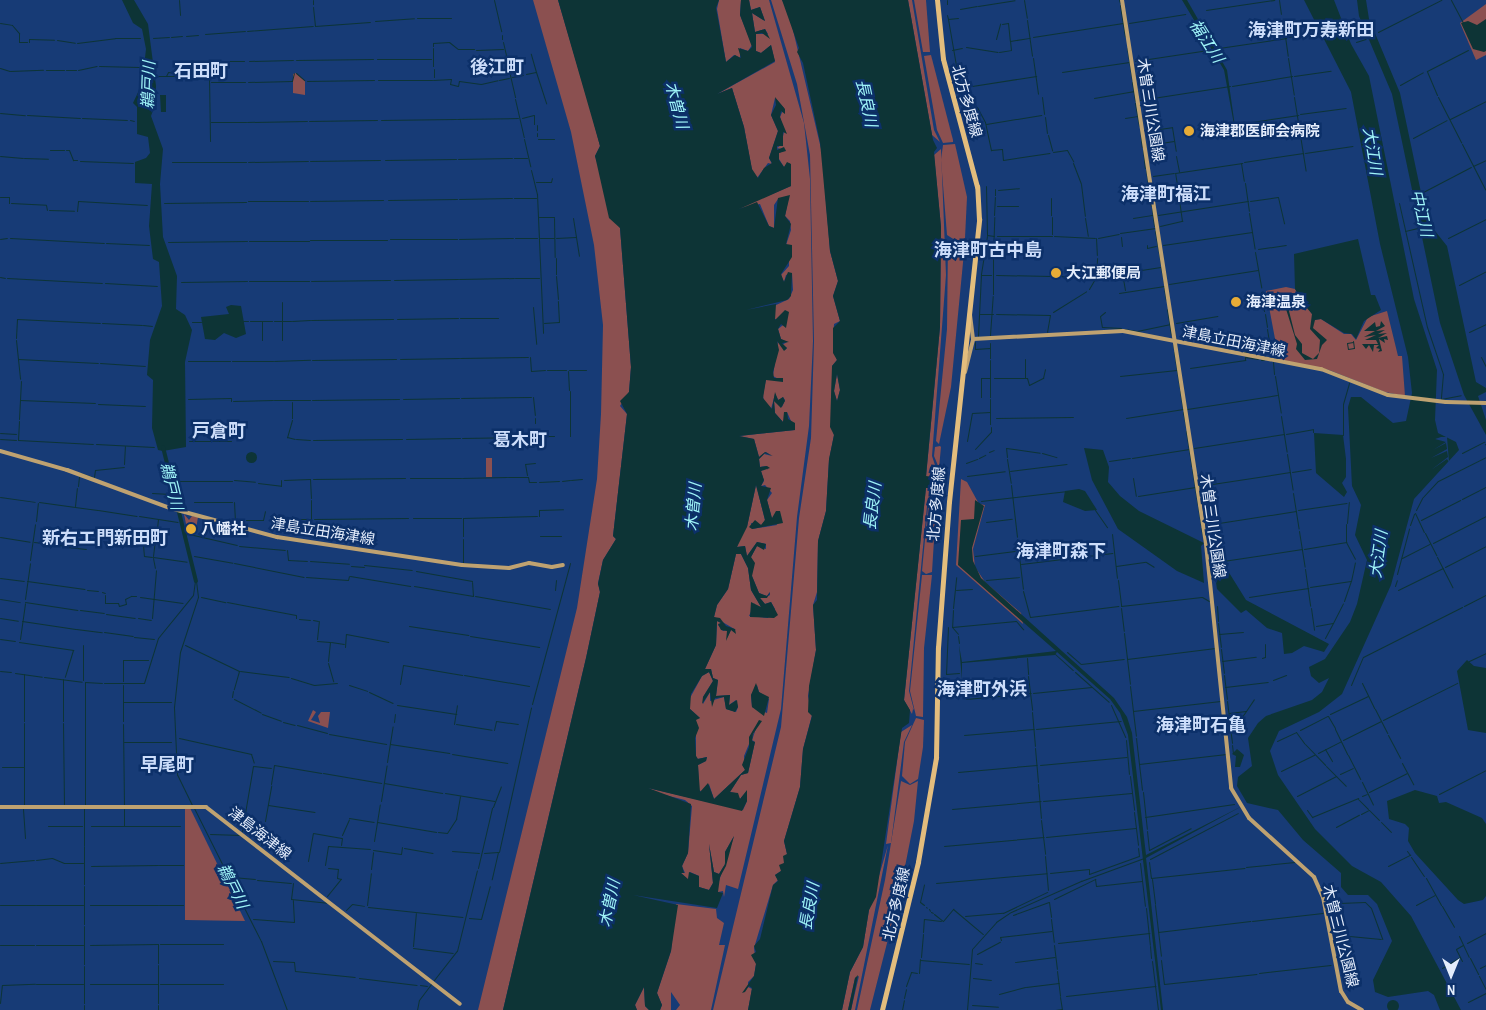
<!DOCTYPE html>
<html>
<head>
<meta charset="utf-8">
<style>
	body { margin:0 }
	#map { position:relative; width:1486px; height:1010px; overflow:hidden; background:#173b76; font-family:"Archivo Narrow","Noto Sans JP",sans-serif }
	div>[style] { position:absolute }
	.green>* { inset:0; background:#8b5050; transform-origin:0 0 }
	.water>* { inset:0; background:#0d3436 }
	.round { border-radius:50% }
	.pier>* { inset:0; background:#173b76 }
	.stream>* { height:1px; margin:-0.5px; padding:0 0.5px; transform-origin:0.5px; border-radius:0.5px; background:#0d3436 }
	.river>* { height:4px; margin:-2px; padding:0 2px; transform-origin:2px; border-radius:2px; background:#0d3436 }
	.secondary>* { height:4px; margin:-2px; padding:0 2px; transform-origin:2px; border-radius:2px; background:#bfa271 }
	.primary>* { height:4.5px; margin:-2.25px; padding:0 2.25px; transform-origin:2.25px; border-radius:2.25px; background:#e3bd7d }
	.dots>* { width:14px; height:14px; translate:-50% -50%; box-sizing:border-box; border:2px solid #0c3069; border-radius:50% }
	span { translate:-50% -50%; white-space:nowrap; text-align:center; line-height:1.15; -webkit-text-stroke:5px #0c3069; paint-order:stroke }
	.street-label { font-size:15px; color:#e4edfc }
	.poi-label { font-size:15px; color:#e4edfc; font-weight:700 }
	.left { translate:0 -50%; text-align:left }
	.water-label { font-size:16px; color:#9ff4f8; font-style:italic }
	.quarter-label { font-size:18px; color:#ccddfa; font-weight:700 }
	.north { position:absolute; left:1426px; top:950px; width:50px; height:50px; -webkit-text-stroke:4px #0c3069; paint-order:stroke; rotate:180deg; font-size:14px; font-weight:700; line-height:20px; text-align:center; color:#e4edfc }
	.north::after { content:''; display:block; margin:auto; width:18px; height:22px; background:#e4edfc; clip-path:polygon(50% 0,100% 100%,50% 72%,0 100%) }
</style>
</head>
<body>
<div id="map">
	<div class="green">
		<div style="clip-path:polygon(533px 0,558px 0,591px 112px,600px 146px,595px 156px,620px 228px,631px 367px,629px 392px,620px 406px,627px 414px,613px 536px,616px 539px,603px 560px,598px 583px,600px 592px,586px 658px,503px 1010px,478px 1010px,577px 608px,597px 479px,601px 414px,603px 325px,594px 245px,571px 132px)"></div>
		<div style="clip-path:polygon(719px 0,741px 0,740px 15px,752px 45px,748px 51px,740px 48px,740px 58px,734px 55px,726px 62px,717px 9px)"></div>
		<div style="clip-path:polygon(evenodd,749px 0,769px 0,804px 123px,810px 179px,813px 341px,809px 426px,797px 517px,781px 709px,738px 889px,726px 885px,724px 897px,723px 891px,718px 892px,718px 884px,734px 836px,725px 852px,725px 864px,719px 874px,714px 872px,709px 844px,713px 883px,709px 890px,699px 887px,699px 876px,690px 872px,688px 880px,681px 873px,685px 873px,682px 866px,688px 853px,692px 806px,685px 800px,661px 794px,648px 788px,743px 810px,747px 801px,746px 792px,740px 799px,735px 793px,730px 792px,741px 775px,748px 773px,755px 742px,752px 740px,759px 720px,744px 756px,745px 770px,714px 799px,709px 784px,702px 792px,699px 790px,698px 765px,706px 761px,707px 757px,697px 759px,696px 756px,696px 719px,700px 718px,690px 709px,690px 698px,702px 676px,709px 672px,713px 681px,703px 697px,703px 704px,710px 692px,710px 701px,724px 697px,726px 709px,736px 712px,738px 707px,736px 700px,729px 705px,730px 695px,716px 696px,718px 680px,713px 678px,711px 669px,705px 669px,716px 645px,717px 621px,721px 623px,718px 625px,723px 631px,727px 630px,727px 638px,731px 630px,736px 630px,714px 617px,717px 605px,728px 589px,736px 554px,741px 554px,748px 568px,751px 590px,761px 607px,755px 607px,755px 603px,749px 616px,768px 618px,775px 609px,771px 602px,765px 604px,760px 598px,765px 598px,770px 595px,770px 592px,767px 596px,759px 593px,752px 576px,751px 557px,757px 546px,766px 549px,766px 544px,757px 542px,747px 556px,745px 546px,737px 547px,741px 534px,730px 534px,747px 527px,756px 485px,765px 520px,762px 525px,751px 523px,752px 529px,777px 525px,774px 516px,772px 519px,767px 500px,772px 493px,765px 485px,761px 486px,764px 481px,761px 471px,766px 468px,768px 470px,766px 466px,760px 467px,759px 459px,764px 454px,772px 456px,766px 452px,759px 457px,754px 439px,739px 436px,795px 430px,787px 412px,783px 422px,775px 413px,774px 401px,782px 407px,785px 400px,783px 397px,779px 401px,775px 394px,771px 409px,764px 402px,763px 395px,766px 379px,782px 381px,773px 376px,778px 341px,785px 350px,787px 348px,782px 345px,787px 342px,781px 339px,778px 329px,787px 322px,785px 311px,779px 319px,773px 319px,774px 306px,789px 299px,793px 290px,792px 273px,786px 275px,784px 282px,781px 275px,789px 266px,789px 245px,786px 245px,791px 230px,790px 221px,785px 216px,789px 196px,778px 199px,774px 205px,774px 228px,769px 226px,760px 204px,736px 209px,791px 186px,790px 163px,784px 167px,779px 159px,779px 153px,786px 150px,777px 148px,781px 145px,784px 132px,780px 117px,784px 108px,775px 98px,771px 115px,778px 131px,769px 158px,772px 164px,768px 163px,757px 178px,752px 170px,744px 127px,732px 88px,717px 94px,775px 62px,771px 45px,761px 53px,756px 51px,756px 34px,768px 34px,765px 29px,755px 32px,752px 13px,765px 21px,760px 7px,751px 10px,749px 0,757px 685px,759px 692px,769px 699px,767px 713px,752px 707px,751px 695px,757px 685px)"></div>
		<div style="clip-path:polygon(771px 0,782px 0,789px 13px,822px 153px,830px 251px,838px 281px,833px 296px,840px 321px,834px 324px,833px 346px,837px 360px,832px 366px,832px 381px,831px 424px,834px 435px,829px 460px,826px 511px,818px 541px,817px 592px,813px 605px,816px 650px,808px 696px,812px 715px,803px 749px,800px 787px,784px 841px,787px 854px,781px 871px,775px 875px,778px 880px,773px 885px,754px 948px,756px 964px,754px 976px,748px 982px,748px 987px,752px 989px,748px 1010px,713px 1010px,781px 727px,799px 518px,811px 438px,814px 341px,810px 155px,797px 84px)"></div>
		<div style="clip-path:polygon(908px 0,912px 0,934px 130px,940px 142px,932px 135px)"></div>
		<div style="clip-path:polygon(914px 0,926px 0,930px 52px,923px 52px)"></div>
		<div style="clip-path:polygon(1486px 4px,1486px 55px,1476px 60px,1460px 23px)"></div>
		<div style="clip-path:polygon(931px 55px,953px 140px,953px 142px,943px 143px,937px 130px,924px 56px)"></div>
		<div style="clip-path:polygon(296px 73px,305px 81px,305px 95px,293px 93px,293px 74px)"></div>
		<div style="clip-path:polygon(955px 144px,967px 197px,965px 238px,958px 242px,947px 235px,941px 160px,943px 145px)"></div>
		<div style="clip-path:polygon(941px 149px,946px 275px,932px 456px,937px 471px,934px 493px,927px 506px,909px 691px,914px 710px,906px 701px,913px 709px,912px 714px,904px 700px,926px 487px,930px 489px,932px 477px,926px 477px,940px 327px,941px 227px,934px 155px)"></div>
		<div style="clip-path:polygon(948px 241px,965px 242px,951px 387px,939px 444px,936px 441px,947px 329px)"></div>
		<div style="clip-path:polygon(1286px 287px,1295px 289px,1312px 314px,1312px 320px,1321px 319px,1344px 334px,1351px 334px,1356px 340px,1368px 317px,1387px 311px,1398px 356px,1402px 356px,1405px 396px,1385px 392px,1329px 370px,1279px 360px,1266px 291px)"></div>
		<div style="clip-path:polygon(837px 374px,840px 390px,837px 401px,834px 391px)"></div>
		<div style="clip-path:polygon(940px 446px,941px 447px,939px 468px,934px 456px,935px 447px)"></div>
		<div style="left:486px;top:458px;width:6px;height:19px"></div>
		<div style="clip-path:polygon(961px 479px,967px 482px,979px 504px,985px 505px,973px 549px,975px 567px,985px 582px,1021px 613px,1023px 624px,956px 565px)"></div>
		<div style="clip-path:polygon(937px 492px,932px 572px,926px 574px,922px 571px,928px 508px)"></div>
		<div style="clip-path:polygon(184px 514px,189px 520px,192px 516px,198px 517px,195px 535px,188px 534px)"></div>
		<div style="clip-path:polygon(922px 575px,932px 575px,924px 648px,923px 717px,916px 716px,910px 691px)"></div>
		<div style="clip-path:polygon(313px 710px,316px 712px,311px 720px,320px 723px,318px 716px,321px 712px,330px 712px,328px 728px,308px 721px)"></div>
		<div style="clip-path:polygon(916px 718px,924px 720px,923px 747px,918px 779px,910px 784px,902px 776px,905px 742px)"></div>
		<div style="clip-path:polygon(912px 725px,904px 742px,891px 843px,886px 844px,901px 732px)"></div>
		<div style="clip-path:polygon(901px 781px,910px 785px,918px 781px,914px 821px,900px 892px,870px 1010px,857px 1010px,885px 880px)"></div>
		<div style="clip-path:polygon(185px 808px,190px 808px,245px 921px,185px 920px)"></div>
		<div style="clip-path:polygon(888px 845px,855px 1010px,851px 1010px,859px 976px,855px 978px,848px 1010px,842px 1010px,850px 972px,863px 947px,869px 910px)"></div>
		<div style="clip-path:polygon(676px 904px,716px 909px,717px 918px,724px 923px,719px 945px,725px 945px,711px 1010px,676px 1010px,680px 1005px,671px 992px,671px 1010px,660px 1010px,662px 1005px,657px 993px,671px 951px)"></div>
		<div style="clip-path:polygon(644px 987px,645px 1006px,649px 1010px,637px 1010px,635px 1005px)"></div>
	</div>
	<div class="water">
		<div style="clip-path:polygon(122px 0,134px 0,148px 24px,156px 86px,155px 105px,151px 116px,163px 149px,160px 184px,163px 237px,177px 276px,176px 309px,185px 315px,192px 330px,185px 362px,186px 447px,163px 451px,158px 450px,152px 428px,153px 380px,147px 375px,150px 340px,162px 306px,159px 262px,153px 259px,149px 226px,152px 184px,135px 183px,135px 162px,146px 158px,150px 153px,148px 137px,137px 134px,137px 107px,133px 103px,141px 86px,146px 84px,144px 68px,141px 67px,144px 67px,146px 49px,142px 29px,133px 23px)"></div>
		<div style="clip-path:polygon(558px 0,719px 0,716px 8px,726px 62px,735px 55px,741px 58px,738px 48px,748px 51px,752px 47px,740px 15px,741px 0,749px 0,751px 10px,760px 7px,765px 21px,752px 13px,755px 32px,765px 29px,770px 39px,762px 33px,756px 34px,756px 51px,761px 53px,771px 45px,775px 61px,717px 94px,732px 88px,744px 127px,752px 169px,758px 178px,764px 168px,772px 163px,769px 158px,778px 131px,771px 115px,776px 105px,775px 97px,785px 109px,785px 114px,781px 111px,780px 117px,787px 134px,783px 132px,783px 146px,777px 146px,777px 150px,784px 147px,786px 151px,779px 153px,779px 160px,784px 167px,787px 162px,791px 164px,791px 186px,737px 210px,757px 202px,769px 226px,774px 228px,778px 198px,790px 195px,785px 216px,791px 224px,786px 244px,792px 245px,792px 257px,781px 274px,784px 282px,788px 272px,792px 273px,791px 296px,787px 300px,746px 310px,776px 304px,775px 320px,785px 310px,789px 312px,786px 328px,781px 324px,778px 329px,781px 339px,789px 342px,782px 343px,787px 348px,784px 351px,777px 341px,779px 350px,773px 372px,774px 378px,783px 378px,783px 382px,766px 380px,763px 398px,772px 409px,775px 392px,778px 400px,783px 397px,785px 401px,781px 408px,774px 401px,775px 413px,783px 422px,784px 412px,787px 412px,788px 419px,795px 423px,795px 430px,739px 436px,754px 439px,759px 457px,765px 452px,773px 456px,765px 453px,759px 459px,760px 467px,767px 466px,770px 468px,761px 471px,764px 480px,761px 486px,771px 488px,767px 500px,772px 518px,776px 511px,780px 511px,783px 523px,752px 529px,749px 527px,755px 520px,761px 525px,765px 520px,756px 485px,747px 527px,737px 547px,745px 546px,747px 556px,757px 542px,766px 544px,764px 550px,757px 546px,751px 557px,755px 563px,752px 576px,759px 593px,767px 596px,770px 592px,767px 598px,760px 598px,765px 604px,771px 602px,778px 615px,774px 618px,750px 617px,751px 602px,761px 607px,751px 590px,748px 568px,741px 554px,736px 554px,728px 589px,717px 605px,714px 617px,720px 618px,726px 626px,735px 629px,736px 634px,731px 630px,726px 641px,727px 631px,721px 630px,718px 624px,721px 623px,717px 621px,716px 645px,705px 669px,711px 669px,713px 678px,718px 680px,716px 696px,730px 695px,729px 705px,737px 700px,738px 707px,735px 712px,726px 709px,724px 697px,715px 698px,712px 707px,710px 692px,702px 704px,703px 697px,713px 681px,709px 672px,702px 676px,691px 694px,690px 709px,700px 718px,696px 720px,699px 728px,695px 738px,696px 756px,698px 759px,707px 757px,706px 761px,698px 765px,700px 792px,708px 783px,714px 799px,745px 770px,742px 765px,749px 747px,749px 737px,759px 720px,762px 721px,753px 734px,752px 741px,755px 742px,748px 773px,741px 775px,730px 792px,738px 793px,740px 799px,747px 790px,747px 801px,742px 811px,648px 788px,691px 804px,688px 853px,682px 866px,684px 873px,681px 873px,688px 879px,689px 872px,699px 876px,699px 887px,709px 890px,713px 883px,709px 844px,714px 872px,719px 874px,725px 864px,725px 852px,734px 836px,726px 866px,720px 877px,718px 892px,723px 893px,717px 908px,633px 895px,678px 905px,671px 951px,657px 993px,662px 1005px,660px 1010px,649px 1010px,645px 1006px,644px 987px,635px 1005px,637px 1010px,503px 1010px,586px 658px,600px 592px,598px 584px,603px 560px,616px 539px,613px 536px,627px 414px,620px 401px,629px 392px,631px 367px,620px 228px,609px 218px,595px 156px,600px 146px)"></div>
		<div style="clip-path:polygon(evenodd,782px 0,908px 0,933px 140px,937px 148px,934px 152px,941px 227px,940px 327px,926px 476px,933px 477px,932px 488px,926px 488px,904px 700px,910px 710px,909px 723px,902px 728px,876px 897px,869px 910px,863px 947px,850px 972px,842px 1010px,748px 1010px,752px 988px,749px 986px,745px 992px,742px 993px,754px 976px,756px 964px,751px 955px,756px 952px,754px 946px,760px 939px,773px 885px,778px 881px,775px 875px,781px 871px,779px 865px,784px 863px,783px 856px,787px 854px,784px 841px,800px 787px,803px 749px,812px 716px,808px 712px,809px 686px,816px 650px,813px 605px,817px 600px,818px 541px,826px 511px,829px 459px,834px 435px,830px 427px,832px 366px,837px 360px,833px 353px,833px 328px,840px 321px,833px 296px,838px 281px,830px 251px,820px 142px,803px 63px,797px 52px,799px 48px,782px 0,837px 374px,840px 390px,837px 401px,834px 391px,837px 374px)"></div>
		<div style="clip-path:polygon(1182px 0,1187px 0,1227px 70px,1237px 141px,1224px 70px)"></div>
		<div style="clip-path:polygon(1304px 0,1334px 0,1351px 44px,1369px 76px,1414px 299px,1437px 370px,1435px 420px,1438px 433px,1456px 442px,1459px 450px,1414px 499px,1391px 585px,1342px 694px,1319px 712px,1279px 731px,1270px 751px,1278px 775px,1315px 829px,1352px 866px,1381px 882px,1411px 916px,1461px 1010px,1440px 1010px,1434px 995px,1428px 991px,1388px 997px,1375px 992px,1373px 980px,1392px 941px,1377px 904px,1368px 895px,1348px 895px,1341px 887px,1341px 873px,1303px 840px,1278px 810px,1247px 803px,1237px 786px,1238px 777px,1252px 766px,1248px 738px,1258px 723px,1266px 716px,1312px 700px,1322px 692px,1329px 678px,1319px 683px,1311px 676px,1309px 667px,1325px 659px,1350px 622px,1357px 604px,1367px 560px,1355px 535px,1361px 505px,1352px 486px,1348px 407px,1351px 397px,1361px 397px,1393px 423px,1406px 421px,1412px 393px,1408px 357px,1380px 244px,1351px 92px)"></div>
		<div style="clip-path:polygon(1357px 0,1366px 0,1369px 19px,1400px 93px,1427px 221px,1447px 246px,1476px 382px,1486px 388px,1486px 392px,1478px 396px,1486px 420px,1486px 435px,1464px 395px,1440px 323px,1392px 94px,1359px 16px)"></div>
		<div style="clip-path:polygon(1486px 19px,1486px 51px,1484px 52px,1473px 49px,1461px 23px,1468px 21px,1477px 25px)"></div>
		<div style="clip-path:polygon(160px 95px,166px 95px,166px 112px,161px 112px)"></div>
		<div style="clip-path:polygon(evenodd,1358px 239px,1371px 295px,1375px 295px,1381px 310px,1364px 321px,1356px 339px,1352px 334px,1344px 333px,1321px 319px,1315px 320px,1313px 328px,1327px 340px,1322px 345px,1317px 359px,1305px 360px,1296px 349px,1297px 344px,1286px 309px,1299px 296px,1295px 289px,1294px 254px,1358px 239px,1301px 301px,1312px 314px,1310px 329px,1320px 340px,1319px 353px,1313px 359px,1302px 353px,1302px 344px,1295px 335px,1289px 311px,1290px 306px,1301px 301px)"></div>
		<div style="clip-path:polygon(231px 305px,241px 306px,246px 334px,236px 338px,224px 333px,215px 340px,205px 339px,201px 317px,229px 314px,226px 307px)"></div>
		<div style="clip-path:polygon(1381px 321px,1385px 326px,1376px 331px,1385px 330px,1378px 334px,1387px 333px,1378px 338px,1387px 336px,1388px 340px,1384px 339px,1385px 343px,1379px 339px,1382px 351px,1378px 352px,1380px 349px,1376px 348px,1379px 345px,1374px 345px,1373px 352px,1369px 345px,1366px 349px,1362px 344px,1378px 344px,1376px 340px,1365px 340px,1376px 335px,1364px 337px,1375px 331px,1364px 331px,1375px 322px,1376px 327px,1380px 326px)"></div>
		<div style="clip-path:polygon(1314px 433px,1343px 435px,1346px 459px,1346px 477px,1342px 483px,1347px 492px,1344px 497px,1316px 473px)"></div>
		<div style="clip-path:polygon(1084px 448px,1103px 450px,1109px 467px,1108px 482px,1120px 496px,1139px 511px,1204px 543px,1201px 546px,1204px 583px,1177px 571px,1118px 529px,1092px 480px)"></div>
		<div class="round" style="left:245.5px;top:451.5px;width:11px;height:11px"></div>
		<div style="clip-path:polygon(1079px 489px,1085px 491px,1097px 510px,1085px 511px,1063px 502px,1065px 491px)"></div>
		<div style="clip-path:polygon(975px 500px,984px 506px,972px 548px,973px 561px,981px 578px,1114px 698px,1127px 717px,1132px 733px,1146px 855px,1246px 804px,1146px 858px,1163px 1010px,1161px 1010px,1128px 735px,1120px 713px,1110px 699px,1057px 652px,1055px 655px,962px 663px,962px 680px,959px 645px,962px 662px,1056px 651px,958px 565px,961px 520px,974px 519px)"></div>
		<div style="clip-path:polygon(1212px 556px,1228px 571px,1246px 600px,1329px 644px,1324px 652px,1304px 646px,1292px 653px,1284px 654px,1282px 633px,1267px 628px,1246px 610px,1241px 613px,1217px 589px)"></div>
		<div style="clip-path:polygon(1467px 660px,1474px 666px,1486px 668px,1486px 733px,1468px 730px,1457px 671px)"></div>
		<div style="clip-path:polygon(756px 683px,759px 692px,769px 697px,764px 716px,752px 707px,751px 695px)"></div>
		<div style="clip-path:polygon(1237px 749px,1244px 755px,1240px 767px,1235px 767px,1236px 756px,1232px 754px)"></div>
		<div style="clip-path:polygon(1415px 790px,1437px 796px,1439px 803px,1446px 802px,1482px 818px,1486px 824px,1486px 896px,1483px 900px,1464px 904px,1458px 900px,1415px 853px,1408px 841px,1409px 828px,1405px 824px,1389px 819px,1387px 801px)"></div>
		<div style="clip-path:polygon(858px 975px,851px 1010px,848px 1010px,855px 978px)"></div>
		<div class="round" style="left:1387px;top:1000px;width:12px;height:12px"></div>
	</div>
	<div class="pier">
		<div style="clip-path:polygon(1441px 437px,1447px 437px,1449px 462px,1447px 459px,1431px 470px,1448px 457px,1447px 451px,1431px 458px,1447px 449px,1446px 443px,1433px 450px,1446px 442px,1435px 439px)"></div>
	</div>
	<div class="stream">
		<div style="left:179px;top:0;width:15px;rotate:86deg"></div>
		<div style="left:313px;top:0;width:4px;rotate:90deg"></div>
		<div style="left:494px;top:0;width:32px;rotate:77deg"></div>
		<div style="left:947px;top:0;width:4px;rotate:90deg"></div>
		<div style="left:1024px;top:0;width:18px;rotate:81deg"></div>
		<div style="left:1119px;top:0;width:3px;rotate:72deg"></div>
		<div style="left:1279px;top:0;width:14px;rotate:82deg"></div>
		<div style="left:1451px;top:0;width:26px;rotate:62deg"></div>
		<div style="left:1120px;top:5px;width:32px;rotate:81deg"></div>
		<div style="left:978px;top:6px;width:37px;rotate:-9deg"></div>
		<div style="left:313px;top:7px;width:19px;rotate:84deg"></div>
		<div style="left:315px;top:26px;width:55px;rotate:-4.2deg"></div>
		<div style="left:960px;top:9px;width:17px;rotate:-10deg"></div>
		<div style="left:1206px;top:10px;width:69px;rotate:-8.4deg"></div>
		<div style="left:947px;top:15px;width:4px;rotate:76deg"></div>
		<div style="left:948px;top:19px;width:10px;rotate:-6deg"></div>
		<div style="left:417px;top:18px;width:34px"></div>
		<div style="left:948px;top:19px;width:94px;rotate:80.2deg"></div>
		<div style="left:1027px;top:20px;width:36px;rotate:82deg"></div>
		<div style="left:375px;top:21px;width:39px;rotate:-4deg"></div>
		<div style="left:1283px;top:22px;width:34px;rotate:82deg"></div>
		<div style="left:0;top:23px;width:12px;rotate:9deg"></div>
		<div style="left:12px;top:25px;width:11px;rotate:49deg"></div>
		<div style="left:19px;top:33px;width:9px;rotate:90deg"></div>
		<div style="left:19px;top:42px;width:8px"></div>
		<div style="left:1129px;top:23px;width:57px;rotate:-9.1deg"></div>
		<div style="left:1002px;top:24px;width:6px;rotate:-9deg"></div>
		<div style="left:1008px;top:23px;width:18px;rotate:84deg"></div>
		<div style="left:247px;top:31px;width:66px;rotate:-4.3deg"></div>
		<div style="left:1378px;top:32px;width:71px;rotate:-26.9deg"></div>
		<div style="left:205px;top:34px;width:40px;rotate:-4.3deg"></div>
		<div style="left:502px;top:35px;width:4px;rotate:90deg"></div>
		<div style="left:186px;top:36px;width:12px;rotate:-5deg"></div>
		<div style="left:171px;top:37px;width:11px;rotate:-5deg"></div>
		<div style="left:1033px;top:37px;width:91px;rotate:-8.8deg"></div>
		<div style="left:1288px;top:37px;width:23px;rotate:-10deg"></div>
		<div style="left:153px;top:38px;width:16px;rotate:-4deg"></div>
		<div style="left:996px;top:39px;width:16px;rotate:-75deg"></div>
		<div style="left:57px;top:40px;width:18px;rotate:9deg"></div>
		<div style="left:29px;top:42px;width:3px;rotate:-90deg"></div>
		<div style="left:29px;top:39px;width:25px;rotate:2deg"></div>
		<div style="left:503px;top:42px;width:18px;rotate:77deg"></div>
		<div style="left:1356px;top:42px;width:10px;rotate:-17deg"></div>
		<div style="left:77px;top:43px;width:38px;rotate:-7deg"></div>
		<div style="left:115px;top:38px;width:25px"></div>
		<div style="left:433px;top:46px;width:3px;rotate:-90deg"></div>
		<div style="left:433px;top:43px;width:16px;rotate:-4deg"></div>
		<div style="left:449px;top:42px;width:11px;rotate:38deg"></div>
		<div style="left:458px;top:49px;width:16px"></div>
		<div style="left:966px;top:47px;width:32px;rotate:9deg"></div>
		<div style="left:433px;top:48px;width:18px;rotate:90deg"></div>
		<div style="left:1127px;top:48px;width:32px;rotate:81deg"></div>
		<div style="left:1219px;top:48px;width:68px;rotate:-8.5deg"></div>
		<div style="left:476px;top:50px;width:27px;rotate:-2deg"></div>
		<div style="left:952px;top:50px;width:10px;rotate:-11deg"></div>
		<div style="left:999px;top:52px;width:12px;rotate:-9deg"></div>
		<div style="left:1011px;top:50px;width:9px;rotate:-96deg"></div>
		<div style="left:1010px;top:41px;width:20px;rotate:-9deg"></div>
		<div style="left:1033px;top:58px;width:36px;rotate:82deg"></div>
		<div style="left:1288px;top:58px;width:37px;rotate:81deg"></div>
		<div style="left:377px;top:59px;width:54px"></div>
		<div style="left:296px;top:60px;width:77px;rotate:-0.7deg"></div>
		<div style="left:211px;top:61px;width:33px"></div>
		<div style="left:249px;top:61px;width:44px;rotate:-1.3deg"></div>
		<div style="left:1135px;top:61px;width:74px;rotate:-8.6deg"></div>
		<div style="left:507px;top:62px;width:36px;rotate:77deg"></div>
		<div style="left:99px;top:66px;width:40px;rotate:1.4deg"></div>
		<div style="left:0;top:68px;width:10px;rotate:17deg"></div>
		<div style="left:10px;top:71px;width:33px;rotate:-2deg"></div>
		<div style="left:434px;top:69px;width:8px;rotate:90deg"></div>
		<div style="left:46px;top:70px;width:18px"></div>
		<div style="left:66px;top:70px;width:10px"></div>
		<div style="left:78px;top:70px;width:19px;rotate:-12deg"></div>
		<div style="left:536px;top:72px;width:33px;rotate:72deg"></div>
		<div style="left:1062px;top:72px;width:68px;rotate:-8.5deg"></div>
		<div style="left:296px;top:73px;width:11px;rotate:41deg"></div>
		<div style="left:526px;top:74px;width:10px;rotate:-11deg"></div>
		<div style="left:536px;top:72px;width:19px;rotate:-106deg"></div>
		<div style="left:158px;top:76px;width:51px"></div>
		<div style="left:209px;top:76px;width:65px;rotate:89.1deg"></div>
		<div style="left:166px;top:76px;width:4px;rotate:-63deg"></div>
		<div style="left:168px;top:72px;width:10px;rotate:6deg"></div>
		<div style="left:178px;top:73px;width:11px;rotate:-85deg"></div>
		<div style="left:179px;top:62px;width:30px;rotate:-2deg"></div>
		<div style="left:1294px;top:76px;width:37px;rotate:-8deg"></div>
		<div style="left:512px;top:77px;width:11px;rotate:-10deg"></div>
		<div style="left:378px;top:80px;width:54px"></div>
		<div style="left:433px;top:80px;width:18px;rotate:-3deg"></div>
		<div style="left:451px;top:79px;width:5px;rotate:101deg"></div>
		<div style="left:450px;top:84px;width:8px;rotate:14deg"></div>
		<div style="left:458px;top:86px;width:5px;rotate:-79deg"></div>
		<div style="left:459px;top:81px;width:22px;rotate:8deg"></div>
		<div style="left:481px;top:84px;width:17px;rotate:-13deg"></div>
		<div style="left:499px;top:80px;width:10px;rotate:-11deg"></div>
		<div style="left:307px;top:81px;width:67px;rotate:-0.9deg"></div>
		<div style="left:211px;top:82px;width:34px"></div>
		<div style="left:248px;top:82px;width:44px;rotate:-1.3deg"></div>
		<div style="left:292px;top:81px;width:8px;rotate:-76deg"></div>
		<div style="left:1132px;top:82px;width:19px;rotate:81deg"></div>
		<div style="left:1400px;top:85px;width:26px;rotate:-29deg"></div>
		<div style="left:972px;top:86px;width:65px;rotate:-8.9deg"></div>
		<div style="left:1232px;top:86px;width:61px;rotate:-9.5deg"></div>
		<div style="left:961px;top:88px;width:9px;rotate:-13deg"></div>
		<div style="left:1437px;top:95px;width:26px;rotate:-113deg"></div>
		<div style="left:1427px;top:71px;width:46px;rotate:-27.1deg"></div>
		<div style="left:1042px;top:97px;width:17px;rotate:83deg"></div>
		<div style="left:1294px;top:97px;width:36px;rotate:81deg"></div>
		<div style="left:1438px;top:97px;width:51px;rotate:62.9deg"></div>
		<div style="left:1094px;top:98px;width:41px;rotate:-9.9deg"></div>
		<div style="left:515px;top:99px;width:39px;rotate:77deg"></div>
		<div style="left:1140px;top:100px;width:91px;rotate:-8.8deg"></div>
		<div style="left:1135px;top:103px;width:23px;rotate:80deg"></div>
		<div style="left:977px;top:107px;width:17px;rotate:62deg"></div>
		<div style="left:985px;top:122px;width:29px;rotate:78deg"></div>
		<div style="left:0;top:113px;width:25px;rotate:5deg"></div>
		<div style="left:1300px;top:114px;width:46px;rotate:-7.4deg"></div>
		<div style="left:27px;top:115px;width:53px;rotate:3.2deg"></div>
		<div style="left:1045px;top:117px;width:16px;rotate:83deg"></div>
		<div style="left:82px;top:118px;width:45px;rotate:2.5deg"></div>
		<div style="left:522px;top:118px;width:12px;rotate:-14deg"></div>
		<div style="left:534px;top:115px;width:9px;rotate:90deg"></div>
		<div style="left:1125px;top:118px;width:12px;rotate:-9deg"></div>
		<div style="left:457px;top:119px;width:61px;rotate:-0.9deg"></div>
		<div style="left:1450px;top:119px;width:40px;rotate:-26.6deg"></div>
		<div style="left:130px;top:120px;width:4px;rotate:14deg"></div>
		<div style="left:381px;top:120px;width:75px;rotate:-0.8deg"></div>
		<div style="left:309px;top:121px;width:68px;rotate:-0.8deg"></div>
		<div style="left:211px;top:122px;width:35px"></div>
		<div style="left:247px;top:122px;width:60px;rotate:-1deg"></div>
		<div style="left:986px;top:124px;width:56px;rotate:-9.3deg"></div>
		<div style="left:1239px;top:124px;width:60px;rotate:-8.7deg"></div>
		<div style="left:537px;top:125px;width:5px;rotate:90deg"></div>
		<div style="left:1140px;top:129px;width:18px;rotate:84deg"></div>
		<div style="left:1145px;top:131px;width:27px;rotate:-8deg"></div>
		<div style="left:1172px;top:127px;width:24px;rotate:81deg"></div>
		<div style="left:537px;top:133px;width:3px;rotate:90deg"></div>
		<div style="left:1048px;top:135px;width:16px;rotate:75deg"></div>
		<div style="left:1300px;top:135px;width:36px;rotate:81deg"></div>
		<div style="left:1413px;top:138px;width:38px;rotate:-28deg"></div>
		<div style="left:524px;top:139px;width:28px;rotate:77deg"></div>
		<div style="left:538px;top:139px;width:16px"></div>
		<div style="left:1462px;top:144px;width:51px;rotate:62.9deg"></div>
		<div style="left:1148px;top:145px;width:26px;rotate:-9deg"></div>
		<div style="left:50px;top:150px;width:14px"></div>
		<div style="left:66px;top:150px;width:3px"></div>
		<div style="left:69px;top:150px;width:11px;rotate:68deg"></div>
		<div style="left:73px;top:160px;width:4px"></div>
		<div style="left:991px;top:150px;width:11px;rotate:-5deg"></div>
		<div style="left:1002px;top:149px;width:11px;rotate:85deg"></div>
		<div style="left:1003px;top:160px;width:47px;rotate:-8.7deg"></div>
		<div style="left:1143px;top:150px;width:18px;rotate:84deg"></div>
		<div style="left:1053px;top:152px;width:14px;rotate:-8deg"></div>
		<div style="left:1067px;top:150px;width:13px;rotate:61deg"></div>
		<div style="left:1305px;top:153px;width:48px;rotate:-8.5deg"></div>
		<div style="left:0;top:156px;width:23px;rotate:5deg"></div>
		<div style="left:1176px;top:156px;width:16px;rotate:79deg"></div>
		<div style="left:24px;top:158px;width:24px;rotate:2deg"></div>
		<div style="left:514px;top:158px;width:13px"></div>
		<div style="left:458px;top:159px;width:54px;rotate:-1.1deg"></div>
		<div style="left:385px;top:160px;width:71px;rotate:-0.8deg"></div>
		<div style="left:80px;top:161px;width:53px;rotate:2.2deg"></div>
		<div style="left:310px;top:161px;width:70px;rotate:-0.8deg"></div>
		<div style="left:172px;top:162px;width:74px"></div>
		<div style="left:248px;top:162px;width:60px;rotate:-1deg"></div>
		<div style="left:1244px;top:162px;width:60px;rotate:-8.7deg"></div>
		<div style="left:1073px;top:163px;width:22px;rotate:69deg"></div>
		<div style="left:1081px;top:184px;width:32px;rotate:83deg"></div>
		<div style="left:1241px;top:163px;width:18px;rotate:81deg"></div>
		<div style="left:1473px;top:166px;width:14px;rotate:-25deg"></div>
		<div style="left:531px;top:170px;width:25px;rotate:76deg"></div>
		<div style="left:537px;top:194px;width:139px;rotate:87.5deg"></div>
		<div style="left:1146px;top:170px;width:21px;rotate:82deg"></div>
		<div style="left:1153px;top:176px;width:21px;rotate:-8deg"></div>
		<div style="left:536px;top:182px;width:15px"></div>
		<div style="left:551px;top:182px;width:4px;rotate:-76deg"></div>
		<div style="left:1245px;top:183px;width:28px;rotate:82deg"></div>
		<div style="left:986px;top:186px;width:49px;rotate:88.8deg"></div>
		<div style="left:987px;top:235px;width:7px;rotate:8deg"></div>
		<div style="left:998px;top:190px;width:21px;rotate:-5deg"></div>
		<div style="left:1178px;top:191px;width:18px;rotate:-99deg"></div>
		<div style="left:1175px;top:173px;width:68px;rotate:-8.5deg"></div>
		<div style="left:1486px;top:191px;width:1px;rotate:90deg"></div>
		<div style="left:1423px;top:192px;width:54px;rotate:-27.5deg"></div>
		<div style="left:1149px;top:193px;width:13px;rotate:81deg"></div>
		<div style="left:995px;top:195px;width:6px;rotate:-90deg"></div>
		<div style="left:0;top:197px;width:9px"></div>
		<div style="left:9px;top:197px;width:6px;rotate:90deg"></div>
		<div style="left:514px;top:198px;width:22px"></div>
		<div style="left:1051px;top:198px;width:17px;rotate:90deg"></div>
		<div style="left:459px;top:199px;width:53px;rotate:-1.1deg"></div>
		<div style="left:388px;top:200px;width:69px;rotate:-0.8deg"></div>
		<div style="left:248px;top:201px;width:60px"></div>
		<div style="left:310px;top:201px;width:73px;rotate:-0.8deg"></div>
		<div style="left:1250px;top:201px;width:28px;rotate:-8deg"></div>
		<div style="left:1278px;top:197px;width:27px;rotate:77deg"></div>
		<div style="left:1131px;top:202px;width:19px;rotate:-9deg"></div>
		<div style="left:11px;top:203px;width:35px;rotate:3deg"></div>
		<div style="left:46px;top:205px;width:5px;rotate:79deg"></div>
		<div style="left:164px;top:203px;width:82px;rotate:-0.7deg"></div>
		<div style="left:1399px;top:203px;width:127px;rotate:77.3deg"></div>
		<div style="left:1427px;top:327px;width:50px;rotate:71.2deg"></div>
		<div style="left:1443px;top:374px;width:25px;rotate:95deg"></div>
		<div style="left:1441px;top:399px;width:20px;rotate:-11deg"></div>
		<div style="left:997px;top:206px;width:21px"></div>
		<div style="left:1152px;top:209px;width:17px;rotate:83deg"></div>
		<div style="left:49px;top:210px;width:25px;rotate:2deg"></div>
		<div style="left:77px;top:211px;width:10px;rotate:-84deg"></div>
		<div style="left:78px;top:201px;width:69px;rotate:3.3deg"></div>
		<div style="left:1249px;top:213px;width:36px;rotate:81deg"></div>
		<div style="left:994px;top:215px;width:18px;rotate:-87deg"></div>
		<div style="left:1158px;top:215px;width:91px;rotate:-8.8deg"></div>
		<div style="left:539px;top:217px;width:15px"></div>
		<div style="left:1052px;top:217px;width:17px;rotate:90deg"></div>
		<div style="left:554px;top:218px;width:39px;rotate:89deg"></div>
		<div style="left:573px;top:218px;width:19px;rotate:81deg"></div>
		<div style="left:1085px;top:218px;width:18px;rotate:81deg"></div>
		<div style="left:1133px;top:218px;width:20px;rotate:-9deg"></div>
		<div style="left:1160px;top:226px;width:23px;rotate:-13deg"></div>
		<div style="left:1182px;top:221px;width:28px;rotate:-98deg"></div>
		<div style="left:1155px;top:231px;width:35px;rotate:80deg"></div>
		<div style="left:1405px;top:231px;width:13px;rotate:-13deg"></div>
		<div style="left:1120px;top:233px;width:36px;rotate:-8deg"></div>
		<div style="left:987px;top:236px;width:39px;rotate:99deg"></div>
		<div style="left:981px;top:275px;width:10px"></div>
		<div style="left:997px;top:236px;width:55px"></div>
		<div style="left:1054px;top:236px;width:41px;rotate:2.8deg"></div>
		<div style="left:1121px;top:237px;width:9px;rotate:84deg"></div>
		<div style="left:10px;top:238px;width:94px;rotate:3deg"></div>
		<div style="left:515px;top:238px;width:22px"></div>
		<div style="left:540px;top:238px;width:14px"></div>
		<div style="left:556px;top:238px;width:20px;rotate:-3deg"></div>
		<div style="left:576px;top:237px;width:19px;rotate:81deg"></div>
		<div style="left:1096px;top:238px;width:17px;rotate:87deg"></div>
		<div style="left:1098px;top:238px;width:21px;rotate:-11deg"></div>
		<div style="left:1448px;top:238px;width:42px;rotate:-26.6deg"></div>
		<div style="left:0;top:239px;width:7px;rotate:-8deg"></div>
		<div style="left:390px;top:239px;width:67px"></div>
		<div style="left:459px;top:239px;width:54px;rotate:-1.1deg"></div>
		<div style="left:310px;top:240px;width:77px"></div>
		<div style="left:249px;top:241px;width:60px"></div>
		<div style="left:168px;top:242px;width:79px;rotate:-0.7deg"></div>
		<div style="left:106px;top:243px;width:43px;rotate:2.7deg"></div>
		<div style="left:1147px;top:245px;width:3px;rotate:90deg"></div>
		<div style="left:1147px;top:248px;width:9px;rotate:-13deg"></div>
		<div style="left:1163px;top:245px;width:90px;rotate:-8.3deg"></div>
		<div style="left:1258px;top:249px;width:28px;rotate:-8deg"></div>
		<div style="left:1255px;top:252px;width:36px;rotate:80deg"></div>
		<div style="left:993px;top:255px;width:38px;rotate:-88deg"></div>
		<div style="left:556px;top:258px;width:16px;rotate:90deg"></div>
		<div style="left:1161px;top:268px;width:16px;rotate:79deg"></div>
		<div style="left:1096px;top:274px;width:16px;rotate:-86deg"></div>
		<div style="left:996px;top:275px;width:55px;rotate:1deg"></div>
		<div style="left:556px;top:276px;width:23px;rotate:85deg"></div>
		<div style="left:1054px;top:276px;width:42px"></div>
		<div style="left:0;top:277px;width:5px;rotate:11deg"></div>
		<div style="left:7px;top:278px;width:95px;rotate:3deg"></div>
		<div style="left:515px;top:278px;width:24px"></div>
		<div style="left:459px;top:279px;width:55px;rotate:-1deg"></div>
		<div style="left:394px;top:280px;width:64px;rotate:-0.9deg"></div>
		<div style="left:249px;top:281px;width:60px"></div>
		<div style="left:311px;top:281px;width:79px;rotate:-0.7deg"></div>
		<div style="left:181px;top:282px;width:66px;rotate:-0.9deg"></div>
		<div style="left:105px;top:283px;width:52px;rotate:3.3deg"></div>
		<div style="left:1169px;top:284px;width:90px;rotate:-8.9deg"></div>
		<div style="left:1459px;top:285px;width:30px;rotate:-27deg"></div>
		<div style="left:1164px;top:288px;width:12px;rotate:81deg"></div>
		<div style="left:1089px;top:289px;width:14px;rotate:-60deg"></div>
		<div style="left:1125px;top:290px;width:17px;rotate:-100deg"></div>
		<div style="left:1122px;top:273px;width:39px;rotate:-9deg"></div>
		<div style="left:1261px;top:292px;width:15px;rotate:79deg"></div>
		<div style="left:1119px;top:293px;width:46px;rotate:-8.8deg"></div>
		<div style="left:993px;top:294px;width:37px;rotate:-90deg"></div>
		<div style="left:282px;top:302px;width:19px;rotate:90deg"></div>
		<div style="left:533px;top:307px;width:37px;rotate:85deg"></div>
		<div style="left:1264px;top:308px;width:3px;rotate:90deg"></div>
		<div style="left:1167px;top:309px;width:26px;rotate:81deg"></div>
		<div style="left:1053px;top:312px;width:39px;rotate:-32deg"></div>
		<div style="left:1105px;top:312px;width:6px;rotate:141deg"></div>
		<div style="left:1100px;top:316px;width:11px;rotate:80deg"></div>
		<div style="left:1102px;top:327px;width:19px;rotate:3deg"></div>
		<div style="left:980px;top:314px;width:13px"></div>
		<div style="left:996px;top:314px;width:54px;rotate:1.1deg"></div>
		<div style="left:1050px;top:315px;width:17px;rotate:100deg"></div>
		<div style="left:1265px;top:314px;width:13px;rotate:81deg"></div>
		<div style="left:460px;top:318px;width:38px"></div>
		<div style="left:397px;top:319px;width:61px;rotate:-0.9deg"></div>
		<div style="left:311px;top:320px;width:82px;rotate:-0.7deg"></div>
		<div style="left:240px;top:321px;width:8px"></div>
		<div style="left:250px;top:321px;width:22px"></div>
		<div style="left:274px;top:321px;width:17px"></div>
		<div style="left:292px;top:321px;width:18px;rotate:-3deg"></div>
		<div style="left:192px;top:322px;width:9px"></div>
		<div style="left:102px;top:323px;width:40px;rotate:2.9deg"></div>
		<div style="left:544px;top:323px;width:15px;rotate:-4deg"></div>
		<div style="left:559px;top:322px;width:21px;rotate:-93deg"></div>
		<div style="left:1176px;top:323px;width:42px;rotate:-9.7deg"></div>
		<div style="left:143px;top:325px;width:9px;rotate:6deg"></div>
		<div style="left:1124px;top:329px;width:13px;rotate:9deg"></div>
		<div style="left:1137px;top:331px;width:33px;rotate:-12deg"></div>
		<div style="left:1267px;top:329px;width:24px;rotate:81deg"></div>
		<div style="left:1469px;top:332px;width:19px;rotate:-25deg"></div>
		<div style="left:990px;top:335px;width:39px;rotate:-86deg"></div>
		<div style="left:978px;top:336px;width:61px;rotate:-87.2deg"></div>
		<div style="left:16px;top:338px;width:19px;rotate:-87deg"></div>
		<div style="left:17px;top:319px;width:83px;rotate:2.8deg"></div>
		<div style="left:16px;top:340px;width:39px;rotate:84deg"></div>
		<div style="left:262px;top:340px;width:19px;rotate:-90deg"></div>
		<div style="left:282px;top:340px;width:19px;rotate:-90deg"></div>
		<div style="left:975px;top:342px;width:7px;rotate:90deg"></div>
		<div style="left:975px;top:349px;width:15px;rotate:-4deg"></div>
		<div style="left:1353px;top:342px;width:6px;rotate:171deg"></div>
		<div style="left:1347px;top:343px;width:6px;rotate:81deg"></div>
		<div style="left:1348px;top:349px;width:6px;rotate:-9deg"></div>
		<div style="left:1354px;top:348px;width:7px;rotate:-98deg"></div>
		<div style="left:990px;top:343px;width:15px;rotate:90deg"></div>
		<div style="left:1173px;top:344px;width:6px;rotate:81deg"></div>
		<div style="left:1174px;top:352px;width:36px;rotate:81deg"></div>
		<div style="left:1244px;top:352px;width:26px;rotate:-11deg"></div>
		<div style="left:530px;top:357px;width:14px;rotate:86deg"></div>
		<div style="left:531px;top:371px;width:14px;rotate:-4deg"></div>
		<div style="left:1481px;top:357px;width:11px;rotate:63deg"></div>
		<div style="left:460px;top:358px;width:68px;rotate:-0.8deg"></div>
		<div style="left:18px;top:359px;width:80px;rotate:2.9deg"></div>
		<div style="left:400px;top:359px;width:59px;rotate:-1deg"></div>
		<div style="left:1025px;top:359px;width:19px;rotate:90deg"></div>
		<div style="left:312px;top:360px;width:84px;rotate:-0.7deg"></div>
		<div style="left:990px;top:360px;width:37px;rotate:90deg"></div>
		<div style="left:1261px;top:360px;width:3px"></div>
		<div style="left:188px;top:361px;width:42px"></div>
		<div style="left:232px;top:361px;width:41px"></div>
		<div style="left:274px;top:361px;width:36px;rotate:-2deg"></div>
		<div style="left:1273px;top:362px;width:12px;rotate:85deg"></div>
		<div style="left:100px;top:363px;width:45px;rotate:3.8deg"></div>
		<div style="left:1190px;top:368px;width:56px;rotate:-8.3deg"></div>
		<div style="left:1245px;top:360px;width:3px;rotate:-90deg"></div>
		<div style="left:1245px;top:357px;width:13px;rotate:9deg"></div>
		<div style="left:547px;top:370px;width:19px"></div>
		<div style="left:569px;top:370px;width:17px"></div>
		<div style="left:568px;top:371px;width:19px;rotate:87deg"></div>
		<div style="left:1120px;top:376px;width:57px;rotate:-6deg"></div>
		<div style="left:1275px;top:376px;width:37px;rotate:81deg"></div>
		<div style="left:994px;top:378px;width:33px"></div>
		<div style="left:1027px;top:378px;width:7px;rotate:74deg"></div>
		<div style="left:1029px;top:385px;width:16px;rotate:-27deg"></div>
		<div style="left:1043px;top:378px;width:9px;rotate:-77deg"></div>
		<div style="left:570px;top:391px;width:45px;rotate:90deg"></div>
		<div style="left:1180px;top:391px;width:18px;rotate:81deg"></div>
		<div style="left:533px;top:397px;width:18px;rotate:84deg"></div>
		<div style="left:981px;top:397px;width:19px;rotate:-90deg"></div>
		<div style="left:981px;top:378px;width:9px"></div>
		<div style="left:461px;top:398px;width:70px;rotate:-0.8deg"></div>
		<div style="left:188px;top:399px;width:43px;rotate:-1.3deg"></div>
		<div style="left:231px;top:398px;width:3px;rotate:90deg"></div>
		<div style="left:403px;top:399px;width:56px;rotate:-1deg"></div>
		<div style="left:20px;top:400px;width:75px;rotate:2.3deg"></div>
		<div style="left:274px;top:400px;width:36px"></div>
		<div style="left:312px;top:400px;width:87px;rotate:-0.7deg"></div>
		<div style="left:233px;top:401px;width:40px;rotate:-1.4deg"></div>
		<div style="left:292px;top:402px;width:16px;rotate:90deg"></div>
		<div style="left:98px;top:404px;width:47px;rotate:2.4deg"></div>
		<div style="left:1187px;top:409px;width:91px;rotate:-8.8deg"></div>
		<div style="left:1183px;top:412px;width:16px;rotate:79deg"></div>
		<div style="left:1281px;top:416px;width:36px;rotate:81deg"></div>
		<div style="left:535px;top:418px;width:5px;rotate:90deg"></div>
		<div style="left:996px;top:418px;width:77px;rotate:-0.7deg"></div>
		<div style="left:1126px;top:418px;width:58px;rotate:-9deg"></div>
		<div style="left:19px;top:419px;width:38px;rotate:-87deg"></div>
		<div style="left:292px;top:420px;width:18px;rotate:106deg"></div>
		<div style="left:287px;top:437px;width:8px;rotate:14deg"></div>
		<div style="left:19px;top:421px;width:19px;rotate:93deg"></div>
		<div style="left:18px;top:440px;width:75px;rotate:3.1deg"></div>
		<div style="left:990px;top:424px;width:25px;rotate:-90deg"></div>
		<div style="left:1186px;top:431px;width:36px;rotate:81deg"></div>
		<div style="left:0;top:433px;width:16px;rotate:4deg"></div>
		<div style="left:1286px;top:434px;width:27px;rotate:-10deg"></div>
		<div style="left:1313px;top:429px;width:3px;rotate:90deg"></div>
		<div style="left:1343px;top:435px;width:31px;rotate:-90deg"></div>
		<div style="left:1343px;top:404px;width:22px;rotate:-74deg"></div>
		<div style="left:536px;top:436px;width:18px"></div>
		<div style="left:462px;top:438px;width:70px;rotate:-0.8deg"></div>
		<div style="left:0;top:439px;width:16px;rotate:4deg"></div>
		<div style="left:296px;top:439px;width:14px;rotate:4deg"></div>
		<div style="left:406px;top:439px;width:54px;rotate:-1.1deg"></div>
		<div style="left:313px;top:440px;width:89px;rotate:-0.6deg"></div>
		<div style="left:189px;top:441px;width:42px"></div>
		<div style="left:967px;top:441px;width:28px;rotate:-80deg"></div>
		<div style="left:972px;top:413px;width:18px;rotate:-3deg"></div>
		<div style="left:96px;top:444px;width:58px;rotate:3deg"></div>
		<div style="left:1485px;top:444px;width:1px;rotate:45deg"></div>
		<div style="left:1194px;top:448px;width:91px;rotate:-8.8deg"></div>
		<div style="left:975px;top:449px;width:23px;rotate:-47deg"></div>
		<div style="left:991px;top:432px;width:5px;rotate:-90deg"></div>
		<div style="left:989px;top:452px;width:5px;rotate:-22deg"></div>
		<div style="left:1042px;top:453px;width:15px;rotate:16deg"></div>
		<div style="left:1462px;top:453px;width:25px;rotate:-27deg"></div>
		<div style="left:1287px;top:454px;width:36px;rotate:81deg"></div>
		<div style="left:1007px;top:457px;width:9px;rotate:-96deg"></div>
		<div style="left:1006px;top:448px;width:34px;rotate:8deg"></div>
		<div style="left:979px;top:458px;width:7px;rotate:-27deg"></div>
		<div style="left:1132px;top:458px;width:58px;rotate:-9deg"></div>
		<div style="left:1007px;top:459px;width:24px;rotate:81deg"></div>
		<div style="left:1109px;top:461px;width:21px;rotate:-8deg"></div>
		<div style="left:966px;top:463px;width:12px;rotate:-20deg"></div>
		<div style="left:124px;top:464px;width:18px;rotate:-87deg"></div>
		<div style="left:1192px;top:469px;width:36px;rotate:81deg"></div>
		<div style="left:1010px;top:471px;width:57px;rotate:-7deg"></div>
		<div style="left:1292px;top:472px;width:19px;rotate:-9deg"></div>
		<div style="left:80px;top:473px;width:13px;rotate:18deg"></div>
		<div style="left:527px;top:475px;width:11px;rotate:-100deg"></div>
		<div style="left:525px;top:464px;width:10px;rotate:-6deg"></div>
		<div style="left:967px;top:476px;width:38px;rotate:-7deg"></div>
		<div style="left:94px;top:477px;width:7px;rotate:-82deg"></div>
		<div style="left:95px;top:470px;width:29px;rotate:-6deg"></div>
		<div style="left:508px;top:477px;width:20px"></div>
		<div style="left:528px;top:477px;width:5px;rotate:79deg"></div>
		<div style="left:529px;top:482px;width:7px"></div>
		<div style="left:410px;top:478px;width:51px"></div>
		<div style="left:462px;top:478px;width:45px;rotate:-1.3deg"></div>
		<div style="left:1133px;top:478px;width:18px;rotate:81deg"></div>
		<div style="left:313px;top:479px;width:92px;rotate:-0.6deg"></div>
		<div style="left:234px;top:480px;width:21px;rotate:5deg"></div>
		<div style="left:284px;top:480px;width:26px;rotate:-2deg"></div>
		<div style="left:310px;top:479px;width:19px;rotate:87deg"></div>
		<div style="left:571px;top:480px;width:11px;rotate:-5deg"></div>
		<div style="left:171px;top:481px;width:2px"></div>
		<div style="left:175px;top:481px;width:57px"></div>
		<div style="left:562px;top:481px;width:8px;rotate:-7deg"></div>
		<div style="left:539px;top:482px;width:20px;rotate:-3deg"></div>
		<div style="left:258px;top:483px;width:23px;rotate:7deg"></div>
		<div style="left:281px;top:486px;width:6px;rotate:-90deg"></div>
		<div style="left:1011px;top:485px;width:52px;rotate:83.4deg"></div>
		<div style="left:78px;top:486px;width:10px;rotate:-84deg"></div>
		<div style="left:1199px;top:486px;width:92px;rotate:-8.7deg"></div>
		<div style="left:152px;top:493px;width:18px;rotate:3deg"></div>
		<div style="left:1293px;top:493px;width:36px;rotate:81deg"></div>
		<div style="left:1138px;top:496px;width:58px;rotate:-9deg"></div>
		<div style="left:0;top:497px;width:35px;rotate:8deg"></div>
		<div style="left:1462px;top:499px;width:27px;rotate:-27deg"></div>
		<div style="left:311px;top:500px;width:19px;rotate:90deg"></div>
		<div style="left:981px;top:501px;width:87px;rotate:-6.6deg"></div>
		<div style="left:39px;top:502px;width:59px;rotate:7.9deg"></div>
		<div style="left:194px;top:502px;width:38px"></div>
		<div style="left:234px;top:502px;width:18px;rotate:87deg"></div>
		<div style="left:235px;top:520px;width:9px"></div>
		<div style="left:75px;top:506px;width:18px;rotate:-84deg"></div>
		<div style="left:1198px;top:507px;width:19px;rotate:81deg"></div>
		<div style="left:98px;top:510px;width:39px;rotate:9deg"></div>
		<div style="left:1095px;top:510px;width:21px;rotate:55deg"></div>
		<div style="left:1298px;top:510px;width:49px;rotate:-8.1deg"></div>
		<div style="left:1416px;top:510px;width:13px;rotate:-63deg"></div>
		<div style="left:1422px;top:498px;width:23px;rotate:-47deg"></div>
		<div style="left:1438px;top:481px;width:54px;rotate:-26.6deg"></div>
		<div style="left:1415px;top:513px;width:21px;rotate:65deg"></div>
		<div style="left:139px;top:516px;width:39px;rotate:9deg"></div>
		<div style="left:539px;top:516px;width:6px;rotate:-90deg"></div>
		<div style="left:539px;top:510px;width:24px;rotate:-2deg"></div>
		<div style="left:413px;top:518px;width:48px"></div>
		<div style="left:463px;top:518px;width:74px;rotate:-1.5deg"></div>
		<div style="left:463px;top:518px;width:18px;rotate:90deg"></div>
		<div style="left:294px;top:519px;width:17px"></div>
		<div style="left:314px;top:519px;width:94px;rotate:-0.6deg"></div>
		<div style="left:246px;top:520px;width:17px"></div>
		<div style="left:263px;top:520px;width:9px;rotate:-77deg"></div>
		<div style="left:1421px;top:520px;width:44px;rotate:-27.1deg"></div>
		<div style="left:36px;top:521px;width:18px;rotate:-84deg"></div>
		<div style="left:986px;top:522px;width:26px;rotate:-7deg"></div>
		<div style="left:1347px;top:523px;width:21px;rotate:-85deg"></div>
		<div style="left:1206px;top:525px;width:91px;rotate:-8.8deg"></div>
		<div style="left:1410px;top:525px;width:12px;rotate:-70deg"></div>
		<div style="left:1201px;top:528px;width:13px;rotate:77deg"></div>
		<div style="left:1299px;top:531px;width:36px;rotate:81deg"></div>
		<div style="left:1425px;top:533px;width:25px;rotate:63deg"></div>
		<div style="left:189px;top:534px;width:49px;rotate:12.9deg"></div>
		<div style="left:1112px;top:534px;width:44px;rotate:83.5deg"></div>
		<div style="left:185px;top:535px;width:2px;rotate:-27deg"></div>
		<div style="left:540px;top:536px;width:21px"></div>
		<div style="left:0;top:537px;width:30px;rotate:9deg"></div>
		<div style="left:156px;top:538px;width:19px;rotate:-84deg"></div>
		<div style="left:463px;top:539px;width:24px;rotate:90deg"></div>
		<div style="left:463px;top:563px;width:14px;rotate:4deg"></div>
		<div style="left:1017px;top:539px;width:50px;rotate:83.2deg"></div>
		<div style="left:1346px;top:541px;width:17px;rotate:-90deg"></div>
		<div style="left:34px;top:542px;width:31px;rotate:7deg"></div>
		<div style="left:134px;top:543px;width:9px;rotate:13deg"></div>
		<div style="left:143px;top:545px;width:11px;rotate:85deg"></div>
		<div style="left:144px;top:556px;width:8px;rotate:7deg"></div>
		<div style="left:1433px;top:543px;width:59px;rotate:-27deg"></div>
		<div style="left:239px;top:546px;width:46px;rotate:5deg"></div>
		<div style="left:67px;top:547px;width:19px;rotate:6deg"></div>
		<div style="left:1304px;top:549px;width:43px;rotate:-9.5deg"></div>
		<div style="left:1346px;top:542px;width:19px;rotate:62deg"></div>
		<div style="left:287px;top:550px;width:10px;rotate:84deg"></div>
		<div style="left:288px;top:560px;width:19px;rotate:3deg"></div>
		<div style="left:153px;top:556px;width:16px;rotate:-83deg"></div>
		<div style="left:194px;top:556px;width:39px;rotate:10deg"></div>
		<div style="left:975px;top:556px;width:40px;rotate:-7.1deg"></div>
		<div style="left:153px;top:557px;width:34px;rotate:8deg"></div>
		<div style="left:1437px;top:557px;width:34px;rotate:63deg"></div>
		<div style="left:153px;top:558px;width:10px;rotate:79deg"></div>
		<div style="left:1402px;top:558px;width:31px;rotate:-27deg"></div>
		<div style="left:30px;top:560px;width:36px;rotate:-82deg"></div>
		<div style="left:310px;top:561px;width:39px;rotate:4deg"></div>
		<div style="left:1223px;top:561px;width:80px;rotate:-8.6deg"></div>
		<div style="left:234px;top:563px;width:71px;rotate:11.3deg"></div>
		<div style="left:1021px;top:564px;width:92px;rotate:-6.9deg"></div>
		<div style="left:364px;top:565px;width:48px;rotate:5.9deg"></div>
		<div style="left:351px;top:566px;width:13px;rotate:4deg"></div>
		<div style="left:1116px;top:566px;width:30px;rotate:-8deg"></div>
		<div style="left:1146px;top:562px;width:9px;rotate:32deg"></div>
		<div style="left:1445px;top:567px;width:46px;rotate:-27.1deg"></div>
		<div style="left:1305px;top:569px;width:37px;rotate:82deg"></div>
		<div style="left:416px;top:571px;width:57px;rotate:10.1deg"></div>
		<div style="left:1397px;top:574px;width:47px;rotate:-75.1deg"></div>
		<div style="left:350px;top:576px;width:61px;rotate:9.5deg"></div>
		<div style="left:306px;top:577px;width:42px;rotate:4.1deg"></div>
		<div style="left:348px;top:580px;width:4px;rotate:-76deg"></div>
		<div style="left:0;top:578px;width:24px;rotate:7deg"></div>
		<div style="left:986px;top:580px;width:33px;rotate:-5deg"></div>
		<div style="left:1118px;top:580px;width:26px;rotate:83deg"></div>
		<div style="left:27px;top:581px;width:58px;rotate:8deg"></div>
		<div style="left:414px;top:586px;width:60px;rotate:9.6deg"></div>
		<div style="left:473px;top:596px;width:14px;rotate:-94deg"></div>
		<div style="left:1395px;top:586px;width:6px;rotate:-72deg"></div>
		<div style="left:1310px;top:587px;width:41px;rotate:-8.3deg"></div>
		<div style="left:1351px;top:581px;width:19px;rotate:-78deg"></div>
		<div style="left:87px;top:590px;width:11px;rotate:5deg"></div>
		<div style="left:555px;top:590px;width:10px;rotate:-84deg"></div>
		<div style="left:956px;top:590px;width:16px;rotate:-4deg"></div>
		<div style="left:1398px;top:590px;width:50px;rotate:-26.1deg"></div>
		<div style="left:1023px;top:591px;width:27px;rotate:75deg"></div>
		<div style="left:1030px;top:617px;width:89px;rotate:-7.1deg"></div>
		<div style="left:102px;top:592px;width:3px;rotate:18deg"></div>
		<div style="left:475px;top:596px;width:76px;rotate:9.8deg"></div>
		<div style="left:140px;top:597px;width:43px;rotate:7.9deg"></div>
		<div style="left:201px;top:597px;width:25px;rotate:12deg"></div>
		<div style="left:1249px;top:597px;width:60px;rotate:-8.7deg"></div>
		<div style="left:0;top:599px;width:20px;rotate:9deg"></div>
		<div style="left:25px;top:599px;width:36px;rotate:-82deg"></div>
		<div style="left:1344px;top:601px;width:21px;rotate:-71deg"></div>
		<div style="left:25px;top:602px;width:53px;rotate:8.7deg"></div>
		<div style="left:227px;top:602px;width:70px;rotate:10.7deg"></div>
		<div style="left:296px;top:615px;width:3px;rotate:90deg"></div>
		<div style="left:105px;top:603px;width:8px;rotate:-90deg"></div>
		<div style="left:106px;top:603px;width:12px"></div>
		<div style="left:118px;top:603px;width:3px;rotate:72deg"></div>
		<div style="left:119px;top:606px;width:7px;rotate:-16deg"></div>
		<div style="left:126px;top:604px;width:5px;rotate:-101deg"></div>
		<div style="left:125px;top:599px;width:7px;rotate:-27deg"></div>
		<div style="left:131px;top:596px;width:5px"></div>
		<div style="left:1121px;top:606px;width:81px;rotate:-6.3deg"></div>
		<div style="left:1202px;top:597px;width:8px;rotate:30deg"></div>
		<div style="left:1217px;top:606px;width:15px;rotate:86deg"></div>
		<div style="left:1464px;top:606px;width:25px;rotate:-27deg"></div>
		<div style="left:953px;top:608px;width:31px;rotate:-84deg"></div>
		<div style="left:1121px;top:608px;width:23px;rotate:83deg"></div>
		<div style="left:1311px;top:608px;width:22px;rotate:82deg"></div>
		<div style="left:80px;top:610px;width:24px;rotate:7deg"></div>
		<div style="left:953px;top:610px;width:17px;rotate:93deg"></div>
		<div style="left:952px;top:627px;width:9px;rotate:49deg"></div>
		<div style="left:106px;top:614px;width:29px;rotate:8deg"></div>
		<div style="left:0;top:618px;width:18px;rotate:9deg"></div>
		<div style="left:138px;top:618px;width:13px;rotate:9deg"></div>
		<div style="left:152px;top:618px;width:48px;rotate:-85.2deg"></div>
		<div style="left:299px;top:619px;width:11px;rotate:5deg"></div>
		<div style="left:313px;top:620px;width:5px;rotate:11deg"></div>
		<div style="left:22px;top:621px;width:54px;rotate:8.6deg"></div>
		<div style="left:1218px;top:623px;width:24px;rotate:83deg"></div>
		<div style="left:409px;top:626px;width:60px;rotate:8.7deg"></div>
		<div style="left:1316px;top:626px;width:17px;rotate:-10deg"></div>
		<div style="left:1333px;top:623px;width:22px;rotate:-63deg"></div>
		<div style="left:948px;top:627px;width:47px;rotate:92.4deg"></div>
		<div style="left:946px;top:674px;width:13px;rotate:-4deg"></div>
		<div style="left:952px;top:627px;width:64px;rotate:-5.4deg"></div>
		<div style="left:1016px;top:621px;width:11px;rotate:49deg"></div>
		<div style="left:76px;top:629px;width:26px;rotate:7deg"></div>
		<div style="left:104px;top:632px;width:29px;rotate:8deg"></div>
		<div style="left:1124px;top:633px;width:51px;rotate:83.3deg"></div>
		<div style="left:1219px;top:634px;width:24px;rotate:-5deg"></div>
		<div style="left:470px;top:636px;width:70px;rotate:9.1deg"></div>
		<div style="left:958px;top:636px;width:7px;rotate:82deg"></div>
		<div style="left:134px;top:637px;width:20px;rotate:6deg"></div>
		<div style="left:1325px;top:638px;width:17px;rotate:-62deg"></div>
		<div style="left:0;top:639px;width:15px;rotate:8deg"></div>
		<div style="left:20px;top:639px;width:36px;rotate:-82deg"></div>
		<div style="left:317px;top:639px;width:18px;rotate:-84deg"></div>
		<div style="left:317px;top:641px;width:13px;rotate:4deg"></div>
		<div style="left:330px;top:642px;width:19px;rotate:96deg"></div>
		<div style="left:19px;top:642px;width:55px;rotate:8.4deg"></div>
		<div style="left:73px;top:650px;width:28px;rotate:107deg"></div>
		<div style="left:331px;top:642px;width:13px;rotate:9deg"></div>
		<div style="left:83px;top:645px;width:35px;rotate:90deg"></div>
		<div style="left:185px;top:645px;width:60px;rotate:25.7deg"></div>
		<div style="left:239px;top:671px;width:19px;rotate:106deg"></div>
		<div style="left:345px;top:647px;width:13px;rotate:-86deg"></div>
		<div style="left:346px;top:634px;width:43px;rotate:10.8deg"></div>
		<div style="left:1221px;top:649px;width:24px;rotate:83deg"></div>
		<div style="left:1067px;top:652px;width:18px;rotate:41deg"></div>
		<div style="left:1081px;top:664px;width:43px;rotate:-6.6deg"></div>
		<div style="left:1055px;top:654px;width:24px;rotate:42deg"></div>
		<div style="left:1027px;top:658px;width:16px;rotate:86deg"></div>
		<div style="left:1262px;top:658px;width:3px;rotate:-18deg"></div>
		<div style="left:1265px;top:657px;width:13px;rotate:-90deg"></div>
		<div style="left:1127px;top:659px;width:89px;rotate:-7.1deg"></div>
		<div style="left:1222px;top:661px;width:34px;rotate:-7deg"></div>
		<div style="left:1469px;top:661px;width:19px;rotate:-25deg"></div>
		<div style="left:328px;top:663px;width:19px;rotate:74deg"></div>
		<div style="left:0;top:671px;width:11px;rotate:5deg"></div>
		<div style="left:240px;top:671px;width:49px;rotate:7deg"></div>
		<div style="left:1075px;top:672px;width:45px;rotate:41.4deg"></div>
		<div style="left:15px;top:673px;width:27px;rotate:8deg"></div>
		<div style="left:24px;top:674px;width:47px;rotate:90deg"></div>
		<div style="left:464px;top:675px;width:66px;rotate:9.6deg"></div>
		<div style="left:1224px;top:675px;width:24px;rotate:83deg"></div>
		<div style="left:1028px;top:676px;width:34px;rotate:83deg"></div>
		<div style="left:44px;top:677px;width:38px;rotate:7deg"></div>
		<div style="left:291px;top:678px;width:24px;rotate:17deg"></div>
		<div style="left:314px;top:685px;width:23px;rotate:-5deg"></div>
		<div style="left:63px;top:679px;width:42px;rotate:90deg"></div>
		<div style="left:1273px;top:680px;width:14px;rotate:-21deg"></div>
		<div style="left:123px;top:681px;width:21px;rotate:-90deg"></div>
		<div style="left:123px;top:660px;width:25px"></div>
		<div style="left:85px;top:682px;width:123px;rotate:90deg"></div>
		<div style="left:85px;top:682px;width:17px;rotate:3deg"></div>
		<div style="left:104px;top:683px;width:40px"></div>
		<div style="left:144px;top:683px;width:47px;rotate:-72.7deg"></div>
		<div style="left:158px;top:638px;width:55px;rotate:-50.9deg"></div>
		<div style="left:193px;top:595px;width:14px;rotate:-82deg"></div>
		<div style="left:1362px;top:683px;width:28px;rotate:64deg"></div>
		<div style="left:400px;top:684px;width:19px;rotate:-81deg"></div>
		<div style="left:403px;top:665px;width:60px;rotate:9.6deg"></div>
		<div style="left:123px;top:685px;width:36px;rotate:90deg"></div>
		<div style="left:349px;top:685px;width:19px;rotate:18deg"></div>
		<div style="left:1351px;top:685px;width:30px;rotate:-67deg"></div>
		<div style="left:1363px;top:657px;width:111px;rotate:-26.8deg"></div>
		<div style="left:1130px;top:686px;width:50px;rotate:83.2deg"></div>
		<div style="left:1225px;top:687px;width:43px;rotate:-6.6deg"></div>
		<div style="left:369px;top:692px;width:26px;rotate:25deg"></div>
		<div style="left:1033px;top:693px;width:59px;rotate:-5.8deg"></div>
		<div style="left:232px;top:697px;width:6px;rotate:-81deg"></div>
		<div style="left:234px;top:699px;width:30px;rotate:27deg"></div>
		<div style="left:966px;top:699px;width:65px;rotate:-5.3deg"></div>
		<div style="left:1227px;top:701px;width:25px;rotate:83deg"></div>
		<div style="left:123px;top:702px;width:48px"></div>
		<div style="left:532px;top:704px;width:146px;rotate:-74.9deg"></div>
		<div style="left:397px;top:705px;width:60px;rotate:8.7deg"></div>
		<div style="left:1111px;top:705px;width:35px;rotate:66deg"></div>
		<div style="left:1375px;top:709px;width:27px;rotate:63deg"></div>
		<div style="left:1133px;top:711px;width:88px;rotate:-6.6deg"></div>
		<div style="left:1246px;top:711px;width:14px;rotate:-56deg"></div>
		<div style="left:1032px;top:712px;width:34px;rotate:85deg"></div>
		<div style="left:1229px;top:713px;width:17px;rotate:-7deg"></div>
		<div style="left:1246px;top:711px;width:16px;rotate:125deg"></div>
		<div style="left:262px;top:714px;width:20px;rotate:20deg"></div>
		<div style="left:1330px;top:714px;width:42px;rotate:-25.3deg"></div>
		<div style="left:1383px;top:720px;width:83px;rotate:-26.6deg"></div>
		<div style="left:283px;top:722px;width:12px;rotate:14deg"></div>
		<div style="left:394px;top:722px;width:8px;rotate:-83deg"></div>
		<div style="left:24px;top:723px;width:82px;rotate:90deg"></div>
		<div style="left:63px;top:723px;width:81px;rotate:89.3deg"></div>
		<div style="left:123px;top:724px;width:81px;rotate:89.3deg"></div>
		<div style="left:454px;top:724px;width:19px;rotate:-81deg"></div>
		<div style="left:456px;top:724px;width:36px;rotate:9deg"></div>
		<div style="left:297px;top:725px;width:31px;rotate:15deg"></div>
		<div style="left:1230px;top:728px;width:15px;rotate:82deg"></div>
		<div style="left:1036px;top:729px;width:85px;rotate:-5.4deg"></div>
		<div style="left:1335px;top:729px;width:28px;rotate:64deg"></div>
		<div style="left:494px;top:730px;width:9px;rotate:-77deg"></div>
		<div style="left:496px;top:721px;width:22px;rotate:8deg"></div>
		<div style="left:1300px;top:730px;width:31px;rotate:-27deg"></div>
		<div style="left:1328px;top:716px;width:14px;rotate:60deg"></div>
		<div style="left:329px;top:734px;width:58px;rotate:10deg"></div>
		<div style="left:964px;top:735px;width:70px;rotate:-4.9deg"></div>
		<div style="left:1388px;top:735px;width:26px;rotate:62deg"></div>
		<div style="left:179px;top:738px;width:74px;rotate:12.5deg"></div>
		<div style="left:251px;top:754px;width:9px;rotate:72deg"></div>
		<div style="left:1136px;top:738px;width:52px;rotate:83.4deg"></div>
		<div style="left:1126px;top:740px;width:34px;rotate:85deg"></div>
		<div style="left:1343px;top:740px;width:42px;rotate:-26.6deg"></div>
		<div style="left:1277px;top:741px;width:21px;rotate:-25deg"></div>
		<div style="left:1296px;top:732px;width:14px;rotate:54deg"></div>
		<div style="left:124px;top:742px;width:47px"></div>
		<div style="left:390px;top:744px;width:60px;rotate:8.7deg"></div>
		<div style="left:1305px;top:744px;width:29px;rotate:46deg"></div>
		<div style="left:1232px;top:745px;width:8px;rotate:83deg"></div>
		<div style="left:1035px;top:748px;width:34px;rotate:85deg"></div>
		<div style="left:1325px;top:749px;width:14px;rotate:60deg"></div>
		<div style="left:1318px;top:753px;width:25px;rotate:-27deg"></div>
		<div style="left:452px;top:754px;width:56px;rotate:9.3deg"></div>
		<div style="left:1348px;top:755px;width:27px;rotate:63deg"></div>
		<div style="left:387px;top:762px;width:36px;rotate:-81deg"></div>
		<div style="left:1402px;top:763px;width:24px;rotate:62deg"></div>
		<div style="left:1139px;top:764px;width:88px;rotate:-6.6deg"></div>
		<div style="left:1040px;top:765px;width:87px;rotate:-5.3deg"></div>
		<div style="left:1326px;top:766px;width:28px;rotate:45deg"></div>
		<div style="left:2px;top:767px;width:21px"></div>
		<div style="left:1281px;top:771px;width:37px;rotate:-26deg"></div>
		<div style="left:958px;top:772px;width:79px;rotate:-5.1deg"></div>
		<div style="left:323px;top:773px;width:59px;rotate:9.8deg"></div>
		<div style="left:1340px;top:774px;width:14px;rotate:-25deg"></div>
		<div style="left:1130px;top:776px;width:34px;rotate:83deg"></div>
		<div style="left:1362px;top:782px;width:25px;rotate:64deg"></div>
		<div style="left:384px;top:783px;width:59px;rotate:9.8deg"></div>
		<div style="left:271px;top:784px;width:19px;rotate:-81deg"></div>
		<div style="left:274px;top:765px;width:48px;rotate:9.7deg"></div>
		<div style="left:1038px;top:784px;width:34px;rotate:85deg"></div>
		<div style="left:1143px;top:792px;width:37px;rotate:84deg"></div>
		<div style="left:1369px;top:792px;width:42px;rotate:-26.6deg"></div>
		<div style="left:445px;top:793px;width:50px;rotate:9.3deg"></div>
		<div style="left:1439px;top:794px;width:53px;rotate:-27.1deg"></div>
		<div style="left:1297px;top:796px;width:44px;rotate:-27.1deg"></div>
		<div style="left:1362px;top:796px;width:5px;rotate:-22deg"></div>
		<div style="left:1358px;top:799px;width:14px;rotate:45deg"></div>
		<div style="left:381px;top:801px;width:36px;rotate:-81deg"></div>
		<div style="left:1043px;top:801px;width:89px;rotate:-5.1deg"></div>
		<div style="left:192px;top:805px;width:34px;rotate:-116deg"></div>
		<div style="left:177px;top:774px;width:67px;rotate:-92.6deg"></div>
		<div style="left:174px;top:707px;width:55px;rotate:-83.8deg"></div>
		<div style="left:180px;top:652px;width:58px;rotate:-71.9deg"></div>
		<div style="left:198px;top:597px;width:16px;rotate:-97deg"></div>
		<div style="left:268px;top:805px;width:47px;rotate:8.7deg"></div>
		<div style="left:493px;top:807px;width:22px;rotate:-69deg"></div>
		<div style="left:194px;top:808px;width:149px;rotate:63.3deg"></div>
		<div style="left:261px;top:941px;width:74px;rotate:69.4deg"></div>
		<div style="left:23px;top:809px;width:29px;rotate:86deg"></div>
		<div style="left:124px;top:809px;width:16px;rotate:90deg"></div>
		<div style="left:952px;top:809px;width:89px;rotate:-5.1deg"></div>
		<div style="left:1307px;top:810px;width:9px;rotate:54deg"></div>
		<div style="left:1312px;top:817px;width:50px;rotate:-22.4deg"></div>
		<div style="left:1369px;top:810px;width:14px;rotate:45deg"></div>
		<div style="left:1134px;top:812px;width:33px;rotate:83deg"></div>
		<div style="left:1361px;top:814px;width:9px;rotate:-27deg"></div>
		<div style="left:1145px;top:817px;width:90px;rotate:-8.3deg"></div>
		<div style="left:349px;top:818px;width:25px;rotate:9deg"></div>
		<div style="left:1041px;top:820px;width:34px;rotate:83deg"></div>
		<div style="left:265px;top:821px;width:36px;rotate:-80deg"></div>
		<div style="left:377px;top:822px;width:60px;rotate:9.6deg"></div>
		<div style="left:1381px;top:822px;width:14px;rotate:45deg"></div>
		<div style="left:48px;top:826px;width:34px"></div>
		<div style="left:91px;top:826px;width:89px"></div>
		<div style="left:1336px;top:827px;width:26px;rotate:-28deg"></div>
		<div style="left:242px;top:831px;width:66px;rotate:-80.4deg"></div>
		<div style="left:253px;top:766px;width:18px;rotate:6deg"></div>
		<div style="left:1147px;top:831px;width:19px;rotate:84deg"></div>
		<div style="left:1149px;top:850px;width:47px;rotate:-27.6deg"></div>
		<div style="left:438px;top:832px;width:9px;rotate:6deg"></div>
		<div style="left:447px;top:833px;width:17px;rotate:-57deg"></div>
		<div style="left:456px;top:819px;width:23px;rotate:-80deg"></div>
		<div style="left:210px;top:834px;width:31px;rotate:2deg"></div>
		<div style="left:342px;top:835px;width:17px;rotate:-66deg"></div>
		<div style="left:1046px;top:837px;width:90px;rotate:-5.7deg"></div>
		<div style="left:374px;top:841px;width:37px;rotate:-81deg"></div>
		<div style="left:84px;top:845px;width:37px;rotate:-90deg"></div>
		<div style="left:261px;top:845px;width:19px;rotate:-81deg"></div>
		<div style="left:84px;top:846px;width:38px;rotate:90deg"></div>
		<div style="left:944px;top:846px;width:100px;rotate:-5.1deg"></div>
		<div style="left:404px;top:848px;width:29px;rotate:10deg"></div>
		<div style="left:373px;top:850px;width:28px;rotate:8deg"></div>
		<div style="left:401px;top:854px;width:7px;rotate:-82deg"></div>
		<div style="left:452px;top:851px;width:27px;rotate:4deg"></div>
		<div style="left:499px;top:852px;width:148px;rotate:-77.5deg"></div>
		<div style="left:484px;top:853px;width:14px;rotate:-4deg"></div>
		<div style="left:498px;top:852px;width:28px;rotate:103deg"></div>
		<div style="left:1045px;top:856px;width:34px;rotate:85deg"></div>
		<div style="left:1411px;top:857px;width:23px;rotate:56deg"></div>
		<div style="left:1150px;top:859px;width:99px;rotate:-27.6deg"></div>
		<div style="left:36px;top:860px;width:16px;rotate:-7deg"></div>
		<div style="left:52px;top:858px;width:13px;rotate:23deg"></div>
		<div style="left:64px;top:863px;width:19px"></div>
		<div style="left:308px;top:861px;width:28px;rotate:-80deg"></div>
		<div style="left:313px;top:833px;width:29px;rotate:10deg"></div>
		<div style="left:342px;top:838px;width:7px;rotate:98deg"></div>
		<div style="left:1149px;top:862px;width:16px;rotate:83deg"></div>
		<div style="left:1151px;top:878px;width:94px;rotate:-6.1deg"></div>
		<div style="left:0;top:863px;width:34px;rotate:-5deg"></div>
		<div style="left:1140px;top:863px;width:43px;rotate:83.4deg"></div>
		<div style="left:159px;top:865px;width:24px"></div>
		<div style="left:325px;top:865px;width:19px;rotate:-81deg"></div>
		<div style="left:328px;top:846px;width:42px;rotate:4.1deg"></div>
		<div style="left:91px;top:866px;width:67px;rotate:-0.9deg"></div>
		<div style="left:1388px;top:866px;width:25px;rotate:-27deg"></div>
		<div style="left:1410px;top:855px;width:5px;rotate:-127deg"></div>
		<div style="left:1246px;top:867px;width:49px;rotate:-5.8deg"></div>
		<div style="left:478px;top:868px;width:62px;rotate:-76.9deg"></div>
		<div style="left:371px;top:869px;width:17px;rotate:-83deg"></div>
		<div style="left:1050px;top:873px;width:39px;rotate:-6deg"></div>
		<div style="left:1089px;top:869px;width:5px;rotate:90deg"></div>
		<div style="left:1089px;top:874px;width:53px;rotate:-19.8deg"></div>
		<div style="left:1139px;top:856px;width:8px;rotate:-97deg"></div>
		<div style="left:232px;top:877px;width:23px;rotate:5deg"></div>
		<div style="left:1426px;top:878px;width:31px;rotate:61deg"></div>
		<div style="left:1152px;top:879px;width:25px;rotate:83deg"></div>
		<div style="left:257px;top:880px;width:34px;rotate:5deg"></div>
		<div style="left:293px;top:883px;width:16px;rotate:97deg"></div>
		<div style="left:291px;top:899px;width:36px;rotate:6deg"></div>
		<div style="left:936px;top:883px;width:111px;rotate:-5.1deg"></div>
		<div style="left:84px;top:886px;width:38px;rotate:90deg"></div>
		<div style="left:327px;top:896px;width:22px;rotate:-51deg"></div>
		<div style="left:341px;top:879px;width:4px;rotate:-166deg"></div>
		<div style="left:337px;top:878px;width:9px;rotate:-84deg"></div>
		<div style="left:338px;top:869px;width:10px;rotate:-174deg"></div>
		<div style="left:1054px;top:899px;width:46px;rotate:-26deg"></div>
		<div style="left:1095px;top:879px;width:7px;rotate:82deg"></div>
		<div style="left:1096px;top:886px;width:46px;rotate:-6.2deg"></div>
		<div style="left:1339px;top:903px;width:26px;rotate:-2deg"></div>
		<div style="left:1365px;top:902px;width:8px;rotate:45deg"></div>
		<div style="left:1371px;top:908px;width:33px;rotate:70deg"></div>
		<div style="left:0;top:905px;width:35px"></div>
		<div style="left:36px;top:905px;width:47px"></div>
		<div style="left:90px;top:905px;width:68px"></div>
		<div style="left:159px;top:905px;width:24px"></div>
		<div style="left:367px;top:905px;width:32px;rotate:-83deg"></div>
		<div style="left:924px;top:905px;width:5px;rotate:-143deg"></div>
		<div style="left:920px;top:902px;width:18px;rotate:-77deg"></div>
		<div style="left:1155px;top:905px;width:51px;rotate:83.3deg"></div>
		<div style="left:1416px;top:905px;width:21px;rotate:-28deg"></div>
		<div style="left:1442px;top:906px;width:24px;rotate:60deg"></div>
		<div style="left:368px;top:907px;width:95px;rotate:6.1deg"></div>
		<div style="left:926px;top:907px;width:1px;rotate:45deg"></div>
		<div style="left:1146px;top:908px;width:37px;rotate:84deg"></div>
		<div style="left:929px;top:909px;width:2px;rotate:63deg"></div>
		<div style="left:346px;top:910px;width:8px;rotate:-45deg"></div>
		<div style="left:352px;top:904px;width:12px;rotate:9deg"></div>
		<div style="left:931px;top:912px;width:2px;rotate:27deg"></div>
		<div style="left:1328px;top:912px;width:8px;rotate:-7deg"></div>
		<div style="left:1336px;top:911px;width:13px;rotate:-99deg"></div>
		<div style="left:934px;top:914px;width:11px;rotate:38deg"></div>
		<div style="left:943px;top:921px;width:16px;rotate:-50deg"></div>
		<div style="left:953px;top:909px;width:39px;rotate:40deg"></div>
		<div style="left:1336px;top:914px;width:21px;rotate:82deg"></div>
		<div style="left:1339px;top:935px;width:42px;rotate:5.4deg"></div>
		<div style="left:1013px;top:915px;width:38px;rotate:-20deg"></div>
		<div style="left:1049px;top:902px;width:15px;rotate:82deg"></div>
		<div style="left:965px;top:916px;width:38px;rotate:-5deg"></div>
		<div style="left:1003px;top:913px;width:49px;rotate:-25.5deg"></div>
		<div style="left:469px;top:918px;width:12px;rotate:5deg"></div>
		<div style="left:481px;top:919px;width:34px;rotate:-75deg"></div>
		<div style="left:253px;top:919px;width:41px;rotate:4.2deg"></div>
		<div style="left:294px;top:922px;width:22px;rotate:-93deg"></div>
		<div style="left:1051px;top:919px;width:23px;rotate:83deg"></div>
		<div style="left:1252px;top:921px;width:71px;rotate:-6.4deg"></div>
		<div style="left:84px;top:926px;width:38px;rotate:90deg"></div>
		<div style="left:923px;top:932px;width:13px;rotate:-86deg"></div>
		<div style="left:924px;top:919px;width:17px;rotate:7deg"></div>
		<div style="left:1158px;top:932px;width:93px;rotate:-6.8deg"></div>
		<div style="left:1459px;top:936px;width:23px;rotate:65deg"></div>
		<div style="left:1001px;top:940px;width:3px;rotate:-108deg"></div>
		<div style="left:1000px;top:937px;width:52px;rotate:-6.6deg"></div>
		<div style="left:1058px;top:943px;width:92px;rotate:-6.3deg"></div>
		<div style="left:1467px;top:943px;width:21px;rotate:-28deg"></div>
		<div style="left:160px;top:944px;width:63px"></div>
		<div style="left:0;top:945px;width:34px"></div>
		<div style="left:36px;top:945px;width:47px"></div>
		<div style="left:90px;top:945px;width:68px;rotate:-0.8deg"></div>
		<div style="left:158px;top:944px;width:19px;rotate:90deg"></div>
		<div style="left:1054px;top:945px;width:24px;rotate:83deg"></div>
		<div style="left:413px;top:946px;width:33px;rotate:-85deg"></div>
		<div style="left:1150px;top:946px;width:12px;rotate:85deg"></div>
		<div style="left:413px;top:948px;width:40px;rotate:7.1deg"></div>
		<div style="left:977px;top:954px;width:26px;rotate:-28deg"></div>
		<div style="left:921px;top:957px;width:23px;rotate:-85deg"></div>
		<div style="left:1470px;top:958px;width:18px;rotate:63deg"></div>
		<div style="left:920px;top:960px;width:49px;rotate:4.7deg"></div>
		<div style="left:1161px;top:960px;width:24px;rotate:83deg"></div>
		<div style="left:1164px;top:984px;width:93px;rotate:-6.2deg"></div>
		<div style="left:273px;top:961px;width:21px;rotate:3deg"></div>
		<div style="left:294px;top:962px;width:9px;rotate:84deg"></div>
		<div style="left:295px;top:971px;width:60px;rotate:5.7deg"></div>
		<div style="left:1152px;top:961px;width:49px;rotate:83deg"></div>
		<div style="left:1462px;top:961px;width:13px;rotate:-117deg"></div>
		<div style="left:1456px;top:949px;width:8px;rotate:-30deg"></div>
		<div style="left:1015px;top:962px;width:40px;rotate:-7.1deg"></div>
		<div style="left:975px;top:963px;width:7px;rotate:8deg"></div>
		<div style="left:158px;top:965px;width:38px;rotate:90deg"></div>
		<div style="left:84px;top:966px;width:37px;rotate:90deg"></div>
		<div style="left:1442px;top:968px;width:21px;rotate:-31deg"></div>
		<div style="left:1480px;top:968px;width:7px;rotate:-27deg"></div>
		<div style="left:1057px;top:971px;width:25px;rotate:83deg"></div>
		<div style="left:919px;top:973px;width:14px;rotate:-86deg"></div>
		<div style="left:1259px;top:973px;width:72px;rotate:-6.3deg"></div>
		<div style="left:1479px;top:976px;width:16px;rotate:63deg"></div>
		<div style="left:359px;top:978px;width:58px;rotate:6.9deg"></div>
		<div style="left:973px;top:978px;width:18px;rotate:6deg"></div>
		<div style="left:434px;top:980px;width:37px;rotate:-52deg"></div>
		<div style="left:457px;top:951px;width:83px;rotate:-76.1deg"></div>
		<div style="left:36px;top:984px;width:47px"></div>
		<div style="left:90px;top:984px;width:68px"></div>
		<div style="left:160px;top:984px;width:63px"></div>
		<div style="left:420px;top:985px;width:7px;rotate:8deg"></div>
		<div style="left:906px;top:986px;width:15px;rotate:-70deg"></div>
		<div style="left:911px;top:972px;width:6px;rotate:9deg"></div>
		<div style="left:1026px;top:987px;width:33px;rotate:-7deg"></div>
		<div style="left:999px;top:994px;width:27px;rotate:-15deg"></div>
		<div style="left:1066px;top:996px;width:90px;rotate:-6.4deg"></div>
		<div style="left:1060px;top:997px;width:13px;rotate:81deg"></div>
		<div style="left:904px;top:998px;width:9px;rotate:-77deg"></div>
		<div style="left:1468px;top:1002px;width:20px;rotate:-27deg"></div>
		<div style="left:0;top:1003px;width:18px;rotate:-84deg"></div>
		<div style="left:2px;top:985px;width:33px;rotate:-2deg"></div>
		<div style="left:84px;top:1005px;width:5px;rotate:90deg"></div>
		<div style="left:158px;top:1005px;width:5px;rotate:90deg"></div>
		<div style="left:972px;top:1005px;width:26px;rotate:4deg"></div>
		<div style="left:417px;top:1010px;width:10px;rotate:-79deg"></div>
		<div style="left:419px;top:1000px;width:21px;rotate:-53deg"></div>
		<div style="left:902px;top:1010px;width:10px;rotate:-79deg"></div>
		<div style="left:967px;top:1010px;width:61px;rotate:-85.3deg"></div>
		<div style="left:972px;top:949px;width:36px;rotate:-48deg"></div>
		<div style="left:996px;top:922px;width:18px;rotate:-34deg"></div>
		<div style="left:1011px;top:912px;width:77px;rotate:-23.9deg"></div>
		<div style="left:1081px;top:881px;width:67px;rotate:-20.1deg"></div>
		<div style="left:1055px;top:1010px;width:7px;rotate:-8deg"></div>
	</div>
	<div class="river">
		<div style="left:163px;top:447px;width:138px;rotate:76.2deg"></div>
	</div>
	<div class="secondary">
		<div style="left:1122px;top:0;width:550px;rotate:81.22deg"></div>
		<div style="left:1206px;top:544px;width:245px;rotate:84.1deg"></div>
		<div style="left:1231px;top:788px;width:35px;rotate:59deg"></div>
		<div style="left:1249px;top:818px;width:88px;rotate:42.2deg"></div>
		<div style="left:1314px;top:877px;width:22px;rotate:66deg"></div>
		<div style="left:1323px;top:897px;width:96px;rotate:79.2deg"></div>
		<div style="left:1341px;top:991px;width:13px;rotate:58deg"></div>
		<div style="left:1348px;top:1002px;width:16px;rotate:30deg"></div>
		<div style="left:973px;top:339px;width:150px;rotate:-3.1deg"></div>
		<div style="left:1123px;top:331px;width:202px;rotate:10.9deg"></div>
		<div style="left:1321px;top:369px;width:72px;rotate:21.2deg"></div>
		<div style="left:1388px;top:395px;width:58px;rotate:6.9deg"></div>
		<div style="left:1446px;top:402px;width:40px;rotate:1.4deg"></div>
		<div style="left:965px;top:372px;width:34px;rotate:-76deg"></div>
		<div style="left:973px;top:339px;width:26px;rotate:-97deg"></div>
		<div style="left:0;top:451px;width:70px;rotate:15.8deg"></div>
		<div style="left:67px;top:470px;width:110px;rotate:20.3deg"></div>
		<div style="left:170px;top:508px;width:111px;rotate:15.2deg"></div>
		<div style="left:277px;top:537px;width:187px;rotate:8.6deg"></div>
		<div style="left:462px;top:565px;width:47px;rotate:3.7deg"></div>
		<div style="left:509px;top:568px;width:21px;rotate:-14deg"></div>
		<div style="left:529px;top:563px;width:23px;rotate:10deg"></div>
		<div style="left:552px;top:567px;width:11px;rotate:-10deg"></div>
		<div style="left:0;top:807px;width:206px"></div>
		<div style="left:206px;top:807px;width:321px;rotate:37.8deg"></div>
	</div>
	<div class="primary">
		<div style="left:882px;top:1010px;width:152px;rotate:-76.3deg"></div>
		<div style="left:918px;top:862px;width:106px;rotate:-80.2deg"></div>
		<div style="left:936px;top:758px;width:110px;rotate:-89deg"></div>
		<div style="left:938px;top:648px;width:146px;rotate:-85.7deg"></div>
		<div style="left:949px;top:502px;width:284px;rotate:-83.9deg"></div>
		<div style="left:979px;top:220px;width:33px;rotate:-93deg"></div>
		<div style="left:977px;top:187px;width:132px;rotate:-104.9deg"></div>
		<div style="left:943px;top:59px;width:59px;rotate:-95.8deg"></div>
	</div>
	<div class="dots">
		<div style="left:1189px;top:131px;background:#e7ac37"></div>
		<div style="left:1056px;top:273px;background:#e7ac37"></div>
		<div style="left:1236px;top:302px;background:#e7ac37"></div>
		<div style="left:191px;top:529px;background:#e7ac37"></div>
	</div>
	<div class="street-label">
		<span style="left:967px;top:101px;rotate:74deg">北方多度線</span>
		<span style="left:1151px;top:110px;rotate:81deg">木曽三川公園線</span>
		<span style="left:1234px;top:341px;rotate:11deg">津島立田海津線</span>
		<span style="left:936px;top:504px;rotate:-85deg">北方多度線</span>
		<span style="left:1213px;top:526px;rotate:82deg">木曽三川公園線</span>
		<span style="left:323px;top:531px;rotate:9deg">津島立田海津線</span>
		<span style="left:260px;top:833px;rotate:38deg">津島海津線</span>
		<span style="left:896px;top:904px;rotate:-77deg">北方多度線</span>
		<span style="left:1341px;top:936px;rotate:76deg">木曽三川公園線</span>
	</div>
	<div class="poi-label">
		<span class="left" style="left:1200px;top:131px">海津郡医師会病院</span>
		<span class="left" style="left:1066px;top:273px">大江郵便局</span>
		<span class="left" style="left:1246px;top:302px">海津温泉</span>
		<span class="left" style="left:201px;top:529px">八幡社</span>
	</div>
	<div class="water-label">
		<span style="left:1207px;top:41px;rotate:57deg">福江川</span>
		<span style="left:148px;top:85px;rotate:-88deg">鵜戸川</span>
		<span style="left:867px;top:103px;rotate:78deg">長良川</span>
		<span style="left:677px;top:105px;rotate:75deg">木曽川</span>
		<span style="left:1373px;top:151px;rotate:81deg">大江川</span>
		<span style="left:1422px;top:213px;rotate:77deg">中江川</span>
		<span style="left:172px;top:486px;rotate:76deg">鵜戸川</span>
		<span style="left:872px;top:506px;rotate:-83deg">長良川</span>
		<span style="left:693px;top:507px;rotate:-85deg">木曽川</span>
		<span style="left:1378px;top:554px;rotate:-82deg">大江川</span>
		<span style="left:233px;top:886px;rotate:63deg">鵜戸川</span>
		<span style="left:609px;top:903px;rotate:-78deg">木曽川</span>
		<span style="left:809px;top:906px;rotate:-80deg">長良川</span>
	</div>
	<div class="quarter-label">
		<span style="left:1311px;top:30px">海津町万寿新田</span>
		<span style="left:497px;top:67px">後江町</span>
		<span style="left:201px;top:71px">石田町</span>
		<span style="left:1166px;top:194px">海津町福江</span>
		<span style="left:988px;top:250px">海津町古中島</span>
		<span style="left:219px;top:431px">戸倉町</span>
		<span style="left:520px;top:440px">葛木町</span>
		<span style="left:105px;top:538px">新右エ門新田町</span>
		<span style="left:1061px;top:551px">海津町森下</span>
		<span style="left:982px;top:689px">海津町外浜</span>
		<span style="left:1201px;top:725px">海津町石亀</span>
		<span style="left:167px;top:765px">早尾町</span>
	</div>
	<div class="north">N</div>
</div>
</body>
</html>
